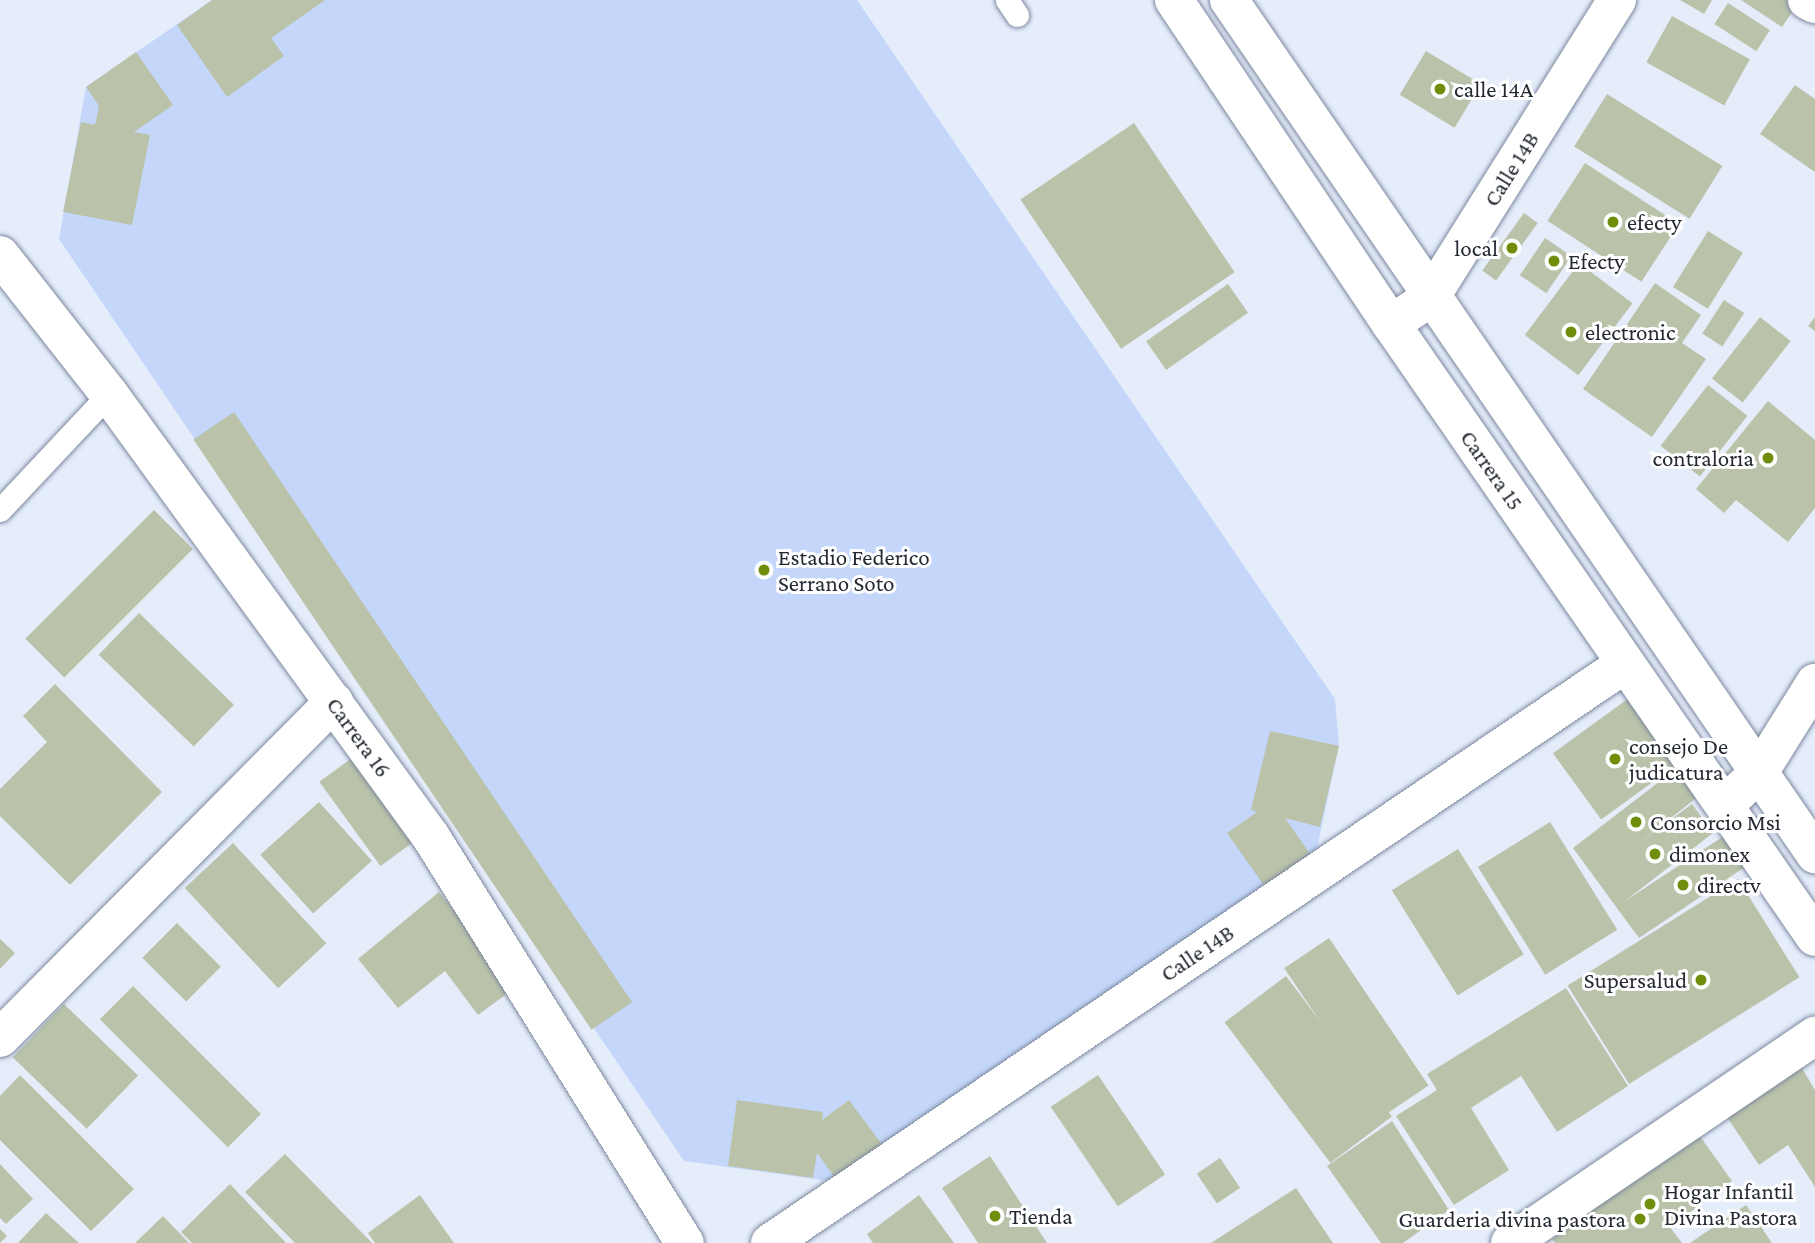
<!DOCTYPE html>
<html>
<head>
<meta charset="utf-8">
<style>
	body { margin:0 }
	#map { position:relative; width:1815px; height:1243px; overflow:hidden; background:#e5edfb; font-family:"Crimson Pro",serif }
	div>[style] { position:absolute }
	.green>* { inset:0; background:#c4d7fa }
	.building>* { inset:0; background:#bac3aa; transform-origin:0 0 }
	.roads { filter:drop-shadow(0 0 2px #7c889e) drop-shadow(0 0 2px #7c889e) }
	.lane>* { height:23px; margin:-11.5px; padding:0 11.5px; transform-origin:11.5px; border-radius:11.5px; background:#fff }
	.street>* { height:38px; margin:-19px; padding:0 19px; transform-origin:19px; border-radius:19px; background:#fff }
	.secondary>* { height:38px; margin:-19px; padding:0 19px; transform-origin:19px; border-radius:19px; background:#fff }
	.dots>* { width:19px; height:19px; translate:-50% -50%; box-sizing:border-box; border:4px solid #fff; border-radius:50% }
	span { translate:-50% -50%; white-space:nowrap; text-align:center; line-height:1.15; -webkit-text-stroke:6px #fff; paint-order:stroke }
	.poi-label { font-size:23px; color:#242932 }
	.left { translate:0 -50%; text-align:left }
	.right { translate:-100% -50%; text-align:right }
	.street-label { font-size:23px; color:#242932 }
</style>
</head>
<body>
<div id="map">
	<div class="green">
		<div style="clip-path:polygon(212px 0,857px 0,1335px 699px,1339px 746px,1317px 848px,838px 1182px,684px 1161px,59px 239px,86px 87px)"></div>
	</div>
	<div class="building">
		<div style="clip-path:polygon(212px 0,325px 0,271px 38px,284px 56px,227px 97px,177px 25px)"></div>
		<div style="clip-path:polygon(1680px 0,1712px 0,1704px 14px)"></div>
		<div style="clip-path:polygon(1741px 0,1789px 0,1797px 5px,1782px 27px)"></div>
		<div style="left:1728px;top:3px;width:50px;height:25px;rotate:33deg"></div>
		<div style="left:1672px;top:16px;width:89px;height:53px;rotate:29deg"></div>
		<div style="left:1426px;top:51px;width:64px;height:51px;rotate:31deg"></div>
		<div style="clip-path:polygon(136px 52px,173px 105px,134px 132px,150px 135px,132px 225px,63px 212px,81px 122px,95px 125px,99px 106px,86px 87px)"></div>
		<div style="clip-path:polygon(1795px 85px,1815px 99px,1815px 172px,1760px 134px)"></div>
		<div style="left:1607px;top:94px;width:136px;height:62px;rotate:32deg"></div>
		<div style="left:1134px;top:123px;width:180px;height:137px;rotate:56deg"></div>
		<div style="left:1585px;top:163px;width:112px;height:69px;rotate:33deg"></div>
		<div style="left:1524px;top:213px;width:17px;height:71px;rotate:36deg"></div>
		<div style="left:1708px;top:231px;width:41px;height:66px;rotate:32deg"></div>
		<div style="left:1545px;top:238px;width:32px;height:45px;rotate:34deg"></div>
		<div style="left:1579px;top:263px;width:67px;height:90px;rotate:37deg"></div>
		<div style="clip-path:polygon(1655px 283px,1701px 315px,1682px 343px,1706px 359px,1652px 437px,1583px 389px)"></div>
		<div style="left:1228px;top:284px;width:35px;height:100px;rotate:55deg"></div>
		<div style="left:1724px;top:300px;width:24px;height:40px;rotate:33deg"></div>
		<div style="left:1760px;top:317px;width:39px;height:78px;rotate:38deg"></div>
		<div style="clip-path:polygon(1815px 317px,1815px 331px,1808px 326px)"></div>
		<div style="left:1708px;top:385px;width:50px;height:77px;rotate:38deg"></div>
		<div style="clip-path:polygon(1768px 401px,1815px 440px,1815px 508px,1788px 542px,1736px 500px,1724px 513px,1696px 489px)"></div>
		<div style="left:234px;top:412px;width:712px;height:49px;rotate:56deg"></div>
		<div style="left:154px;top:510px;width:55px;height:182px;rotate:45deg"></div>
		<div style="left:139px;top:613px;width:132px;height:58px;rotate:44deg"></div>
		<div style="clip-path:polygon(55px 684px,162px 792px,70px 885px,0 816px,0 789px,47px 742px,23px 716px)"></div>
		<div style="left:1629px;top:698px;width:82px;height:94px;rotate:54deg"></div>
		<div style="clip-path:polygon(1270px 731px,1339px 746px,1320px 827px,1285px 818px,1310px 854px,1265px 887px,1227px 833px,1257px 812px,1251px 810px)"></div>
		<div style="left:363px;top:750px;width:104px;height:54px;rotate:54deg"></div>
		<div style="clip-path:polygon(1677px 768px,1699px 796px,1640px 842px,1692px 804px,1713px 833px,1625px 901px,1727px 834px,1748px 865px,1639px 938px,1573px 848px)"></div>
		<div style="left:319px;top:802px;width:79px;height:79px;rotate:48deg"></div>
		<div style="left:1550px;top:822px;width:127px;height:85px;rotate:58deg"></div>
		<div style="left:233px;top:843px;width:137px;height:66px;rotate:47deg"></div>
		<div style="left:1458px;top:849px;width:124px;height:78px;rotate:58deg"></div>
		<div style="left:1738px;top:879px;width:116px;height:201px;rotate:58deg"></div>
		<div style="clip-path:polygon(439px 892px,516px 987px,478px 1015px,445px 971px,398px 1008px,358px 959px)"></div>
		<div style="left:177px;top:923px;width:62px;height:49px;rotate:45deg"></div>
		<div style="left:1329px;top:938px;width:178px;height:54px;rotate:56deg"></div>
		<div style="clip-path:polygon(0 939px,15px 953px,0 969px)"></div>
		<div style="left:1286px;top:976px;width:176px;height:77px;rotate:53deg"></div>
		<div style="left:133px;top:986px;width:181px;height:47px;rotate:45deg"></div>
		<div style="clip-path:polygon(1566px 988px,1628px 1086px,1557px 1132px,1521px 1076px,1471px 1108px,1509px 1170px,1454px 1205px,1396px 1116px,1437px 1090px,1427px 1074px)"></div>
		<div style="left:64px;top:1004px;width:103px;height:74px;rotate:44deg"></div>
		<div style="clip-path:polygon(1800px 1065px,1815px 1090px,1815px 1187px,1788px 1145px,1759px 1165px,1723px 1111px)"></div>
		<div style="clip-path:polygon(20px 1075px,134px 1189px,91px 1231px,0 1140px,0 1096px)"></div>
		<div style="left:1098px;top:1075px;width:120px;height:57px;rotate:56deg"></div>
		<div style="clip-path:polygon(737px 1100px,823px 1112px,822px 1120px,849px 1100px,884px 1147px,838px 1182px,817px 1153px,813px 1178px,728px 1166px)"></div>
		<div style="clip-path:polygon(1392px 1121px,1449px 1210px,1403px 1243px,1381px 1243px,1327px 1166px)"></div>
		<div style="clip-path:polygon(1697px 1132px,1732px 1181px,1670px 1227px,1682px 1243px,1555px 1243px,1552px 1239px)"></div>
		<div style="clip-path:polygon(285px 1154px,372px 1243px,295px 1243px,245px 1192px)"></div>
		<div style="clip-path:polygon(990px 1156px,1047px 1243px,978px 1243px,942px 1188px)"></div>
		<div style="left:1220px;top:1158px;width:36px;height:28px;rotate:56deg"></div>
		<div style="clip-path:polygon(0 1164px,33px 1199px,6px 1224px,0 1218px)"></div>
		<div style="clip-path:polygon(230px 1184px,286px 1243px,192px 1243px,181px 1232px)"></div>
		<div style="clip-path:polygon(1296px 1188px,1333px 1243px,1211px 1243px)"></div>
		<div style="clip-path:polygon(420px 1195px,454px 1243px,375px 1243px,368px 1233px)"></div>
		<div style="clip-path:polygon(919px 1195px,954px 1243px,873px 1243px,867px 1234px)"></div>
		<div style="clip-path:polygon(1746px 1205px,1772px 1243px,1690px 1243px)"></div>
		<div style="clip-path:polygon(46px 1213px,79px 1243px,18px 1243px)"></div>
		<div style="clip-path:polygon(163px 1216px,189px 1243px,135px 1243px)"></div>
		<div style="clip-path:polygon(0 1229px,7px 1236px,0 1243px)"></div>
	</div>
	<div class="roads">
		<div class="lane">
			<div style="left:1007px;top:0;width:18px;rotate:56deg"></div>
			<div style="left:0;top:510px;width:159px;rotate:-46.8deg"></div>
		</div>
		<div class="street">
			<div style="left:1807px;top:0;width:9px;rotate:27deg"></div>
			<div style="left:0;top:255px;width:177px;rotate:51.9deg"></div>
			<div style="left:109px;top:394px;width:548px;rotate:53.99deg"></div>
			<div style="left:431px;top:837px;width:479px;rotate:58deg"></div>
			<div style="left:1391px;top:324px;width:47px;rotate:-33.7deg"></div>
			<div style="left:1430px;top:298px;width:352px;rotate:-57.9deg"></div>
			<div style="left:1726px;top:804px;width:47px;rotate:-44.1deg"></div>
			<div style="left:1760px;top:771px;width:104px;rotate:-58deg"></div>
			<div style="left:0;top:1038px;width:474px;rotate:-45.2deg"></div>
			<div style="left:770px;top:1243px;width:1033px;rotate:-34.11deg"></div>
			<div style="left:1510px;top:1243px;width:369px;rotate:-34.2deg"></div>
		</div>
		<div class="secondary">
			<div style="left:1174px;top:0;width:390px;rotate:56.2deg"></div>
			<div style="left:1391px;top:324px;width:745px;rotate:55.33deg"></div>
			<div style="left:1229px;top:0;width:1036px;rotate:55.54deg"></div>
		</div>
	</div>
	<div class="dots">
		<div style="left:1440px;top:89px;background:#708d0b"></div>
		<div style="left:1613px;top:222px;background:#708d0b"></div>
		<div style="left:1512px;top:248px;background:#708d0b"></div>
		<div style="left:1554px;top:261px;background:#708d0b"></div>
		<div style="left:1571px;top:332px;background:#708d0b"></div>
		<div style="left:1768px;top:458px;background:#708d0b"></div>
		<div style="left:764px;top:570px;background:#708d0b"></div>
		<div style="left:1615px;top:759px;background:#708d0b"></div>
		<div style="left:1636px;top:822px;background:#708d0b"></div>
		<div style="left:1655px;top:854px;background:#708d0b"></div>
		<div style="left:1683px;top:885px;background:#708d0b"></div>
		<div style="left:1701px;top:980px;background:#708d0b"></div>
		<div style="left:1650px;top:1204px;background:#708d0b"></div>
		<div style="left:995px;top:1216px;background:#708d0b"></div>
		<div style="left:1640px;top:1219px;background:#708d0b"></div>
	</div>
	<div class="poi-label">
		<span class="left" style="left:1454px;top:89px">calle 14A</span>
		<span class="left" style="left:1627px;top:222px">efecty</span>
		<span class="right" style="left:1498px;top:248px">local</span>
		<span class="left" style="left:1568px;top:261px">Efecty</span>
		<span class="left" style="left:1585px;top:332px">electronic</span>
		<span class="right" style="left:1754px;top:458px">contraloria</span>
		<span class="left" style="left:778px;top:570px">Estadio Federico<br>Serrano Soto</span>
		<span class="left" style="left:1629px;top:759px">consejo De<br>judicatura</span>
		<span class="left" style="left:1650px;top:822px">Consorcio Msi</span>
		<span class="left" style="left:1669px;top:854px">dimonex</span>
		<span class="left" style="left:1697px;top:885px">directv</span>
		<span class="right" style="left:1687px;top:980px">Supersalud</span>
		<span class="left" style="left:1664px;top:1204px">Hogar Infantil<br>Divina Pastora</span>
		<span class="left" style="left:1009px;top:1216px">Tienda</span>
		<span class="right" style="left:1626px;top:1219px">Guarderia divina pastora</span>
	</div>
	<div class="street-label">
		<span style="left:1511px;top:169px;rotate:-58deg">Calle 14B</span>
		<span style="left:1492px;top:470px;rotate:55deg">Carrera 15</span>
		<span style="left:359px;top:737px;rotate:54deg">Carrera 16</span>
		<span style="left:1197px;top:953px;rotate:-34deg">Calle 14B</span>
	</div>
</div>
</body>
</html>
